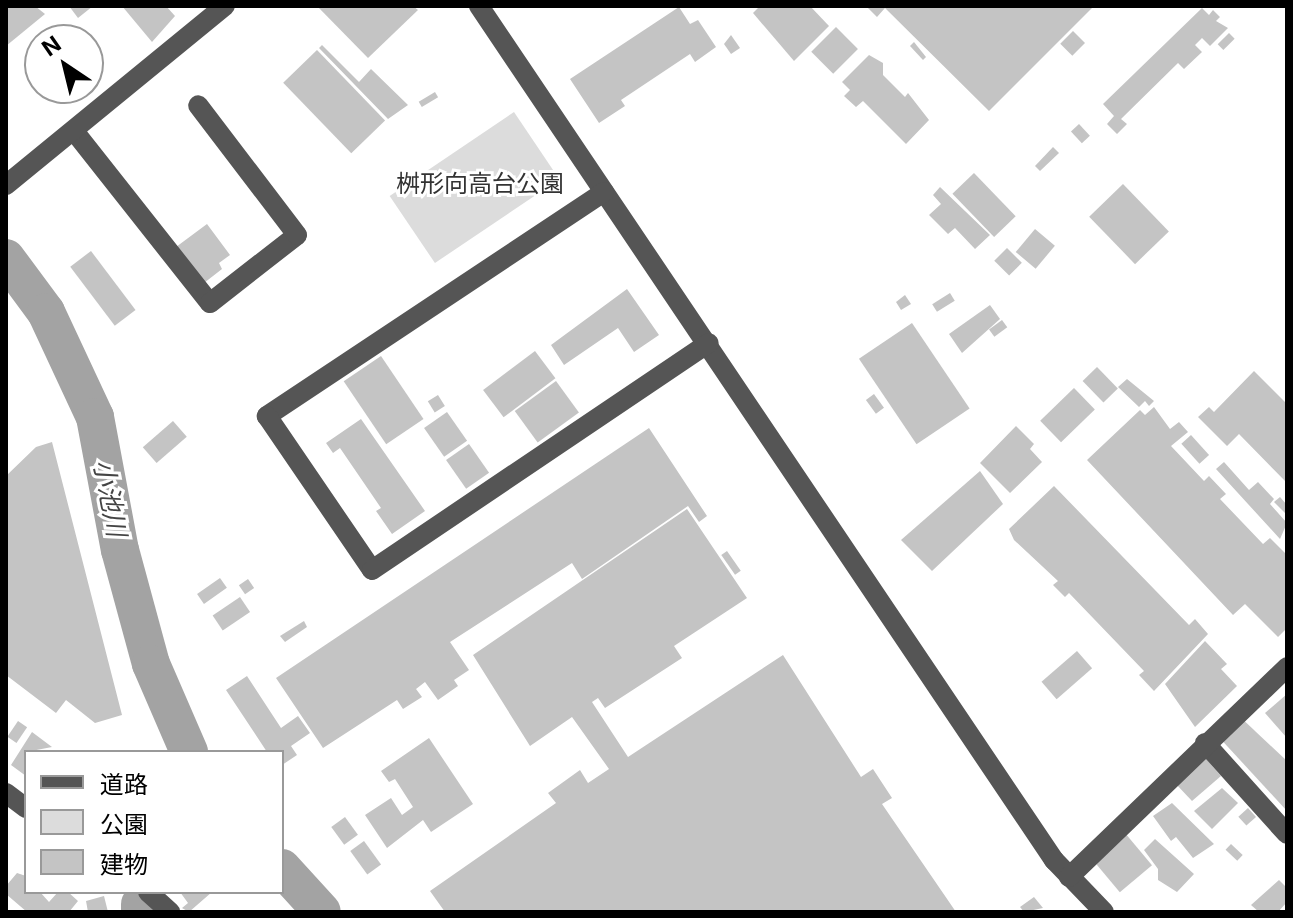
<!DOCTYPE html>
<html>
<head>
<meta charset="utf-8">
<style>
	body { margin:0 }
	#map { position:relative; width:1293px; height:918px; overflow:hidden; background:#fff; font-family:Inter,"Noto Sans JP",sans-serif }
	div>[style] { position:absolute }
	.green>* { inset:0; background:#dcdcdc; transform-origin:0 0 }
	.river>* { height:38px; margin:-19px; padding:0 19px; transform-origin:19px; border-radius:19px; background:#a3a3a3 }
	.building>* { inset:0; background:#c4c4c4; transform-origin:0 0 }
	.minor>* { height:20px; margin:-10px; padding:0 10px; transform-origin:10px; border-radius:10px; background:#555 }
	span { translate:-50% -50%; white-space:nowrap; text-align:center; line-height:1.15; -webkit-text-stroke:6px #fff; paint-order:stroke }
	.park-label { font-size:24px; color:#333 }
	.water-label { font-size:26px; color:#444; font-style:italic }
	.frame { position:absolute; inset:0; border:8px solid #000; pointer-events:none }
	.legend { position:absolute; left:24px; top:750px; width:260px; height:144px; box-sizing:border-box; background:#fff; border:2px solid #999; margin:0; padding:10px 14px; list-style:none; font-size:24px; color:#000 }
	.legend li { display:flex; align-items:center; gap:16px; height:40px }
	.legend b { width:40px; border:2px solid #999 }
	.north { position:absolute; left:24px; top:24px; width:80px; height:80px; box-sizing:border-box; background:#fff; border:2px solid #999; border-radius:50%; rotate:325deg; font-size:22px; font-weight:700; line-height:32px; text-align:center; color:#000 }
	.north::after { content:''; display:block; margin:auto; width:28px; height:36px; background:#000; clip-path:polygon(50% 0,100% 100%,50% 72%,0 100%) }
</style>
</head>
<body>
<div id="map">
	<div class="green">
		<div style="left:514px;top:112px;width:81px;height:150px;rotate:56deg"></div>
	</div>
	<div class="river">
		<div style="left:6px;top:258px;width:67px;rotate:53.5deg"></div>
		<div style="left:46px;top:312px;width:116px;rotate:65deg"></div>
		<div style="left:95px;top:417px;width:135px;rotate:79.4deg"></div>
		<div style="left:120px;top:550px;width:118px;rotate:74.8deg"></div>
		<div style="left:151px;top:664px;width:96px;rotate:66.6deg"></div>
		<div style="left:282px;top:868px;width:59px;rotate:47.7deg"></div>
		<div style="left:140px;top:912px;width:8px;rotate:-90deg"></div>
	</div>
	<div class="building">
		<div style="clip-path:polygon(6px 6px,35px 6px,45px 14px,6px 46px)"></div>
		<div style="clip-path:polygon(69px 6px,93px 6px,78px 18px)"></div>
		<div style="clip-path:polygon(122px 6px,166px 6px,175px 16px,152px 42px)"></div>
		<div style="clip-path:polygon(317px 6px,413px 6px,418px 10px,368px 58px)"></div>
		<div style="clip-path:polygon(760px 6px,810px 6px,829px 26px,794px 61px,753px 13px)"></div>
		<div style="clip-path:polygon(866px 6px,1094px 6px,989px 111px,885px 8px,877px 17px)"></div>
		<div style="clip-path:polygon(679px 7px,690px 24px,698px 20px,716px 47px,695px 62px,690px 54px,621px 100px,625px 106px,599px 123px,570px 79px)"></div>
		<div style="clip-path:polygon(1202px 8px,1209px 15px,1213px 10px,1220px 17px,1216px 21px,1228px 28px,1210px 46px,1202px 38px,1195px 45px,1202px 52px,1184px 69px,1178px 63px,1121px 119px,1127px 124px,1117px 134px,1107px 124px,1114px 116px,1103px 104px)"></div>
		<div style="left:836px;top:27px;width:31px;height:35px;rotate:45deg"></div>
		<div style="left:1073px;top:31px;width:17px;height:18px;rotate:45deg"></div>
		<div style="left:1229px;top:33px;width:8px;height:16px;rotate:45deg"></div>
		<div style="clip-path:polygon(731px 35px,740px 48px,731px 54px,724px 44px)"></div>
		<div style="clip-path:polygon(914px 42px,926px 57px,923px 60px,910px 46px)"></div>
		<div style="clip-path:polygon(322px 45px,359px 82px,371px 69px,408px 105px,388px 119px,319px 48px)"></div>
		<div style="left:317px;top:50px;width:98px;height:47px;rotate:46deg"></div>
		<div style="clip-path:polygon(869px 55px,883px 63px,883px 75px,905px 97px,908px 93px,929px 120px,906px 144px,863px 101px,856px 107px,844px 96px,850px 90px,842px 82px)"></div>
		<div style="clip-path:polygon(45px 88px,74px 88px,56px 102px)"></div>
		<div style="left:435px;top:92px;width:6px;height:19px;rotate:59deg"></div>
		<div style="left:1079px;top:124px;width:16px;height:11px;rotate:47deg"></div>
		<div style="clip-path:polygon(1053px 147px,1059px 153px,1040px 171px,1035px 166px)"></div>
		<div style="left:974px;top:173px;width:60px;height:30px;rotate:46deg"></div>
		<div style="left:1123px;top:184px;width:66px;height:47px;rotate:46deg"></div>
		<div style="clip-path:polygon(940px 187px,990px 235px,975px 249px,955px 228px,948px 234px,929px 215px,941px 204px,933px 195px)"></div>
		<div style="clip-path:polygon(207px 224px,230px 255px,219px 263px,222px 269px,204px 283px,176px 247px)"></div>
		<div style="left:1035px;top:229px;width:26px;height:30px;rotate:40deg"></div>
		<div style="left:1007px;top:248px;width:21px;height:18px;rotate:45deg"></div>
		<div style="left:91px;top:251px;width:74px;height:26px;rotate:53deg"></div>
		<div style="clip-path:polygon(627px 289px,659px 335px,634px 352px,618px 328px,564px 365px,551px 345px)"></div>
		<div style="left:950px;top:293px;width:9px;height:21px;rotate:58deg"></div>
		<div style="clip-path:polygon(905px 295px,911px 304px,901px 310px,896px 302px)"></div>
		<div style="clip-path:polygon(990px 305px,1000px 319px,962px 353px,949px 334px)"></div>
		<div style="left:1002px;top:320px;width:9px;height:16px;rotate:54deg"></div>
		<div style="left:912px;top:323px;width:103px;height:64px;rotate:56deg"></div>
		<div style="left:535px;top:351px;width:34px;height:65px;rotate:53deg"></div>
		<div style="left:381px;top:356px;width:76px;height:45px;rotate:56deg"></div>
		<div style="left:1097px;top:367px;width:30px;height:20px;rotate:46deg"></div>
		<div style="clip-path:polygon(1254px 371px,1287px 404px,1287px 483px,1239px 434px,1227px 446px,1198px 417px,1209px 407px,1214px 412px)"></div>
		<div style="clip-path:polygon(1127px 379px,1154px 401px,1149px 406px,1145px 401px,1139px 407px,1118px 387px)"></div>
		<div style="left:556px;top:381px;width:39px;height:51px;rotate:54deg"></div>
		<div style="left:1074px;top:388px;width:30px;height:47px;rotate:46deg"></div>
		<div style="left:874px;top:394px;width:17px;height:10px;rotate:54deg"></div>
		<div style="left:438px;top:395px;width:13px;height:12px;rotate:58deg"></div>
		<div style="clip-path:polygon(1154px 407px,1170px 429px,1179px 422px,1188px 432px,1171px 446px,1204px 481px,1209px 476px,1226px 494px,1220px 499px,1263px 544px,1270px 538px,1287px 555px,1287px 628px,1278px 637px,1245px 604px,1233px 615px,1087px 460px,1140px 410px,1145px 415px)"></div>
		<div style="left:447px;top:412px;width:35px;height:28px;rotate:55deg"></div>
		<div style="clip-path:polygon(361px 419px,425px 511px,392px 534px,376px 511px,381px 508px,340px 448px,333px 453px,326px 443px)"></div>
		<div style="left:173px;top:421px;width:21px;height:40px;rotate:49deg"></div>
		<div style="clip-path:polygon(1016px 426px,1034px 444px,1030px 449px,1042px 462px,1010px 493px,980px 463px)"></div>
		<div style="clip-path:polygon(649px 428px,707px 516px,699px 522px,688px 506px,582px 579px,572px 563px,450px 642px,469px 670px,454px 680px,458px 686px,438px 700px,425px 682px,416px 689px,422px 697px,403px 709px,397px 700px,323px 748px,276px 678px)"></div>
		<div style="left:1191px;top:435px;width:27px;height:13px;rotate:48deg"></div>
		<div style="clip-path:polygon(52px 442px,122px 715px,95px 723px,66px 700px,56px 713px,6px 675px,6px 476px,36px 447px)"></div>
		<div style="left:469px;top:444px;width:35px;height:28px;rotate:55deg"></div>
		<div style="clip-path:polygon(1224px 462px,1249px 490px,1258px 482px,1274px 499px,1270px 504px,1287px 523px,1280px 539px,1216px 469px)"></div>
		<div style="clip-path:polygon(980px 471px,1003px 504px,932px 571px,901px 540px)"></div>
		<div style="clip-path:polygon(1054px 486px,1189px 625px,1195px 619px,1208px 634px,1154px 691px,1139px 675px,1144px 671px,1069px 593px,1065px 597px,1053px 585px,1058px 581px,1014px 540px,1009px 529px)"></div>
		<div style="clip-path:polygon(1280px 497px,1287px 505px,1287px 515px,1274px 502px)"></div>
		<div style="clip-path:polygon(687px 509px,747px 598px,674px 646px,682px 658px,605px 708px,598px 698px,592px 702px,628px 757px,783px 655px,861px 777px,873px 769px,892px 798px,882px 804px,956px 912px,445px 912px,430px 891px,556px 803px,548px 793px,580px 770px,588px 783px,609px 769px,572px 717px,530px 746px,473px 655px)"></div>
		<div style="left:727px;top:551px;width:24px;height:7px;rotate:55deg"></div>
		<div style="left:220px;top:578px;width:12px;height:28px;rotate:55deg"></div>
		<div style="left:248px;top:579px;width:11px;height:11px;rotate:56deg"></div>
		<div style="left:240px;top:597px;width:18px;height:33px;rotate:56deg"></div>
		<div style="clip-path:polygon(304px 621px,307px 627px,285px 642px,280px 636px)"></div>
		<div style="clip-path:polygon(1205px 641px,1227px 664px,1221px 669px,1237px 686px,1195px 727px,1165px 684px)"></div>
		<div style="left:1077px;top:651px;width:23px;height:47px;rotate:49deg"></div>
		<div style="clip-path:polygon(247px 676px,281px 728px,298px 716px,310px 733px,291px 746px,297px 755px,282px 765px,282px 752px,267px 752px,226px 690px)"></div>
		<div style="clip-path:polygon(1287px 694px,1287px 738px,1265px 713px)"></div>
		<div style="clip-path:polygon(1237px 714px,1287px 761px,1287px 811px,1216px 734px)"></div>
		<div style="left:18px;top:721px;width:11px;height:19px;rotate:34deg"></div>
		<div style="clip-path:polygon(32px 732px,52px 747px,26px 752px,26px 776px,11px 765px)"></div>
		<div style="clip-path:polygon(429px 738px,473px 804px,431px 832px,423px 820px,387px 848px,365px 815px,391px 798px,402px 815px,413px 807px,395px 779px,389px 782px,381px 771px)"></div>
		<div style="clip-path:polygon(1200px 752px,1221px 776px,1192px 801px,1175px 783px)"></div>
		<div style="clip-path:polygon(1222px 788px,1238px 803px,1212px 829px,1194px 811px)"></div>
		<div style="clip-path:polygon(1172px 803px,1214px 844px,1193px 858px,1176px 837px,1171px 841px,1153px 816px)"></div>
		<div style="left:1248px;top:808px;width:12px;height:13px;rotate:48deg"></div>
		<div style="left:345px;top:817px;width:22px;height:17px;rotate:54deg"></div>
		<div style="left:1125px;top:833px;width:42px;height:42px;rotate:50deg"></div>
		<div style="clip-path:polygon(1155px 839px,1194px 874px,1177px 892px,1158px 880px,1158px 869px,1144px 850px)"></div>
		<div style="left:364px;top:841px;width:29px;height:17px;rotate:54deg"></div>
		<div style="left:1231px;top:844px;width:16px;height:8px;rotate:43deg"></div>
		<div style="clip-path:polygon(17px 873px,26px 876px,26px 892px,40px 892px,49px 902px,58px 892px,68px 892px,78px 901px,69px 912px,27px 912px,6px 894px,6px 886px)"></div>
		<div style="clip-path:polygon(1279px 880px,1287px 888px,1287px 902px,1278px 912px,1259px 912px,1251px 905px)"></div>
		<div style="clip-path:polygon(180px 892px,212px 892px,189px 912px,182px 908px,188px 903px)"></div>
		<div style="clip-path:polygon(104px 896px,108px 912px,88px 912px,86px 901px)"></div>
		<div style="clip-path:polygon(1034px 897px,1043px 908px,1024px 912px,1020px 907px)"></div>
	</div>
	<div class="minor">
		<div style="left:479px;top:6px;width:1030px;rotate:56.05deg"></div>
		<div style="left:1054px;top:860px;width:72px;rotate:46.1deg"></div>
		<div style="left:74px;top:131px;width:219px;rotate:51.7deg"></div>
		<div style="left:210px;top:303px;width:110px;rotate:-38deg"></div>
		<div style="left:297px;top:235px;width:163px;rotate:-127.3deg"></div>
		<div style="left:6px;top:185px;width:283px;rotate:-39.3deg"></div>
		<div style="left:604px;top:192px;width:405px;rotate:146.4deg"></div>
		<div style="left:267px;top:416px;width:186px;rotate:55.7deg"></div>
		<div style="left:372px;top:570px;width:406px;rotate:-34deg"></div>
		<div style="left:1205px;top:743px;width:122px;rotate:48deg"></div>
		<div style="left:6px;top:793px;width:25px;rotate:37deg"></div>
		<div style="left:1069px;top:877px;width:303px;rotate:-43.9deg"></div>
		<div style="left:148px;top:892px;width:30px;rotate:42deg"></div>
	</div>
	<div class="park-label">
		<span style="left:480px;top:184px">桝形向高台公園</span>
	</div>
	<div class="water-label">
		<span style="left:110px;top:498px;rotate:79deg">小池川</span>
	</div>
	<div class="frame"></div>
	<ul class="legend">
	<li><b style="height:10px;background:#555"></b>道路</li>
	<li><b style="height:22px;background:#dcdcdc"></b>公園</li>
	<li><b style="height:22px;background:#c4c4c4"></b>建物</li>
	</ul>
	<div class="north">N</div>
</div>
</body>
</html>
